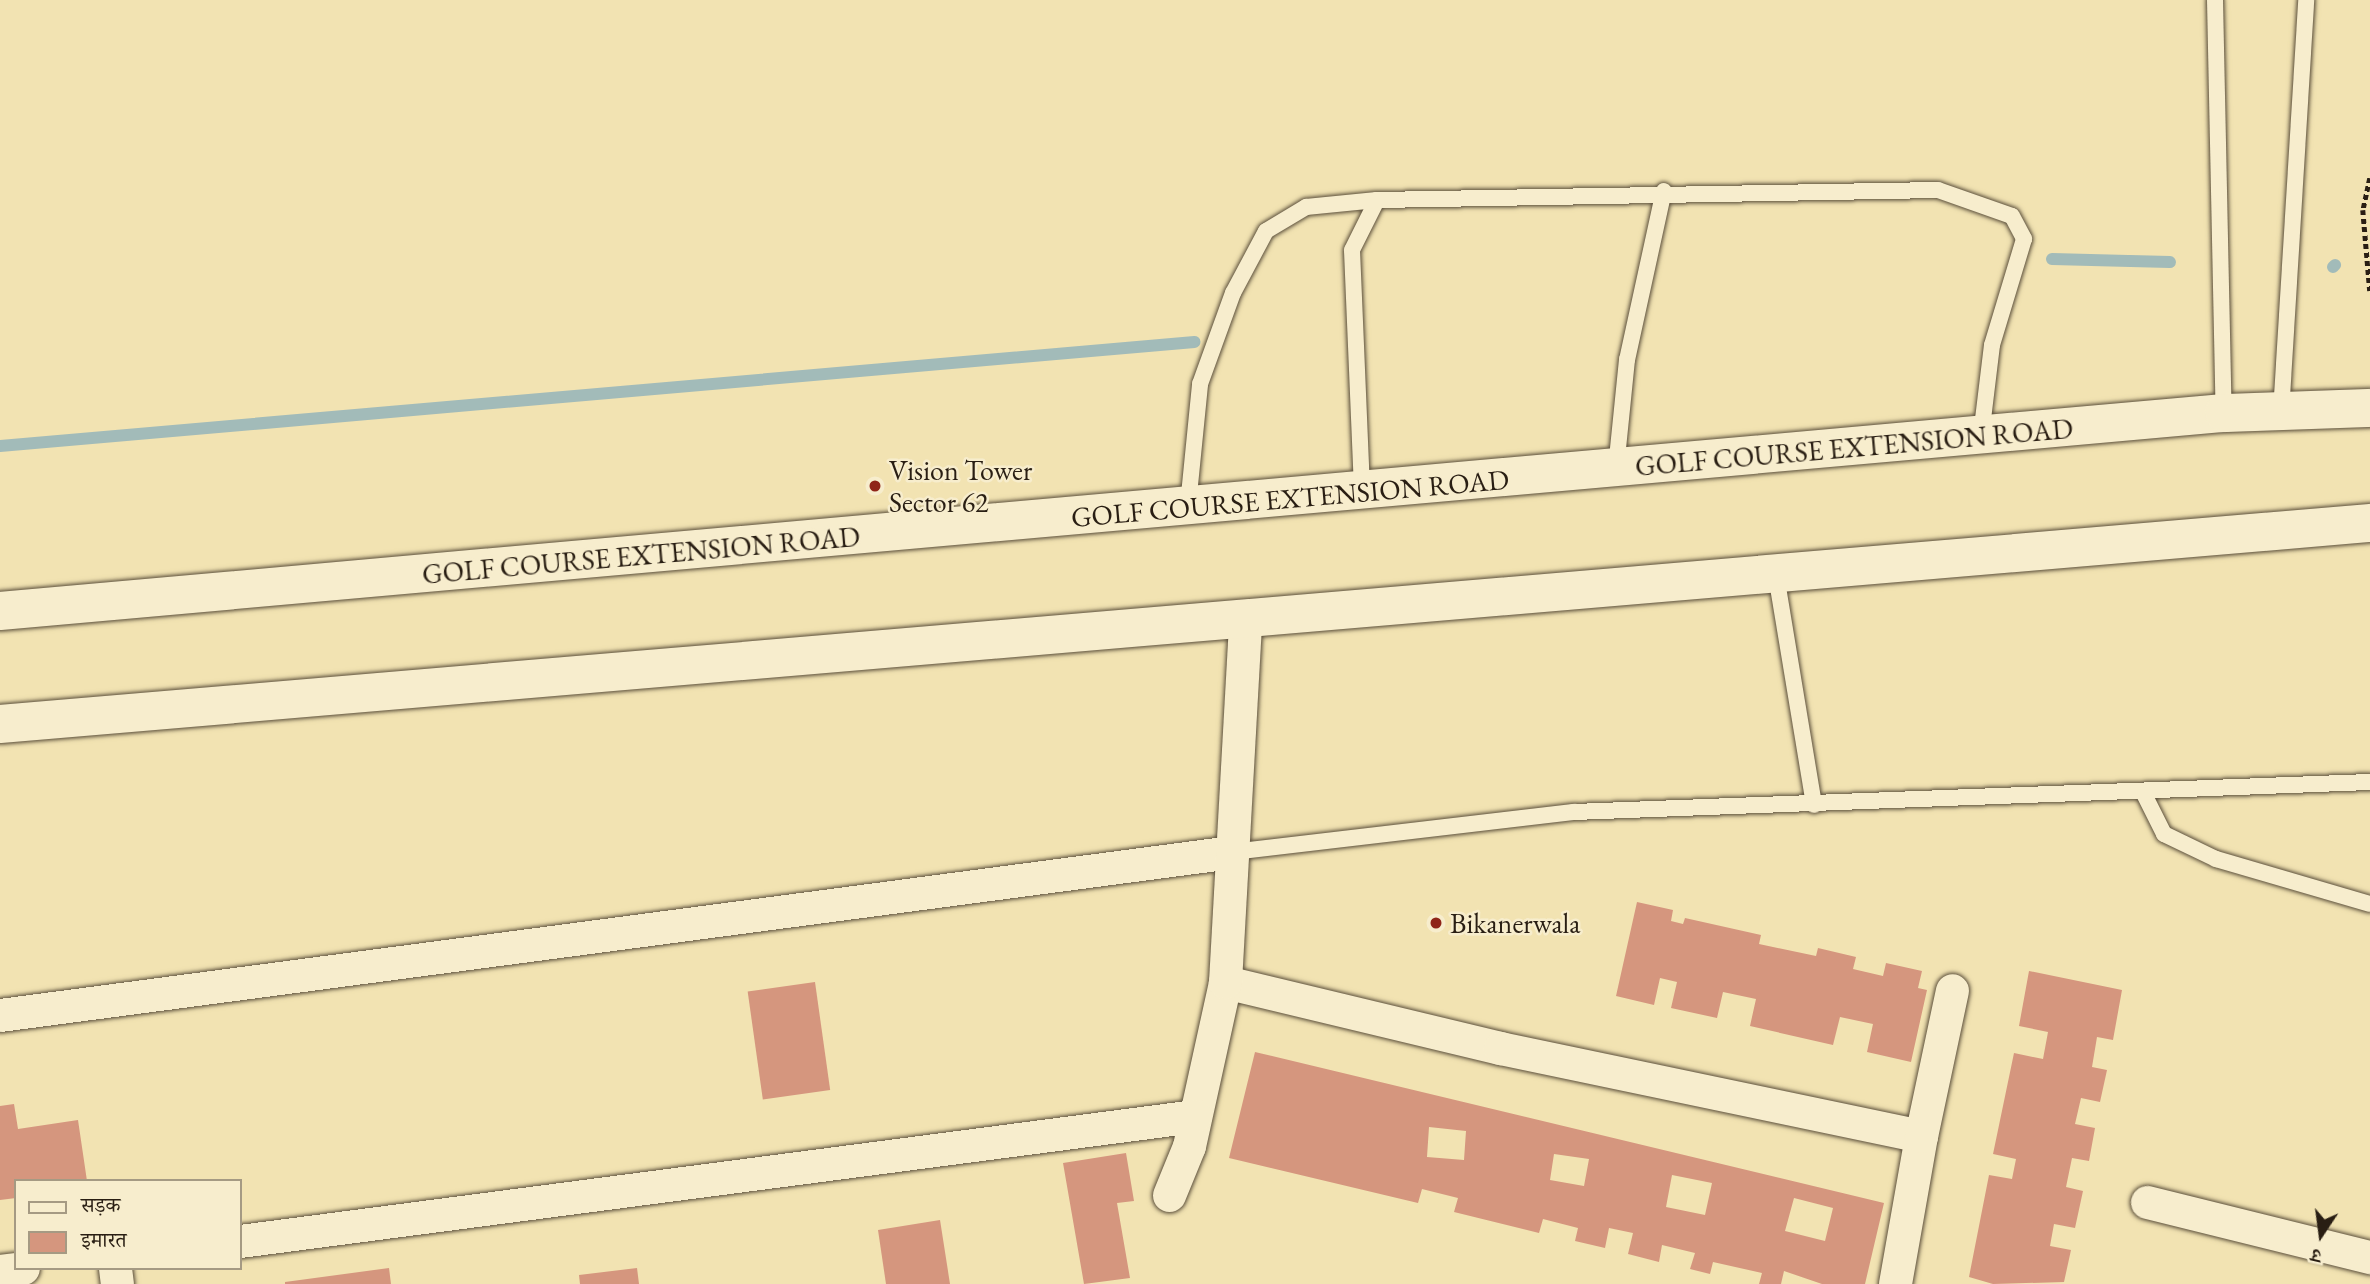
<!DOCTYPE html>
<html>
<head>
<meta charset="utf-8">
<style>
	body { margin:0 }
	#map { position:relative; width:2370px; height:1284px; overflow:hidden; background:#f2e3b2; font-family:"EB Garamond","Noto Serif Devanagari",serif }
	div>[style] { position:absolute }
	.stream>* { height:12px; margin:-6px; padding:0 6px; transform-origin:6px; border-radius:6px; background:#a2bbb9 }
	.building>* { inset:0; background:#d5967e; transform-origin:0 0 }
	.path>* { height:4.5px; margin-top:-2.25px; transform-origin:0; background:repeating-linear-gradient(90deg,#291e13 0 5px,transparent 0 8.5px) }
	.roads { filter:drop-shadow(0 0 2px #5b4f3b) drop-shadow(0 0 2px #5b4f3b) }
	.lane>* { height:16px; margin:-8px; padding:0 8px; transform-origin:8px; border-radius:8px; background:#f7edcd }
	.street>* { height:33px; margin:-16.5px; padding:0 16.5px; transform-origin:16.5px; border-radius:16.5px; background:#f7edcd }
	.secondary>* { height:38px; margin:-19px; padding:0 19px; transform-origin:19px; border-radius:19px; background:#f7edcd }
	.dots>* { width:19px; height:19px; translate:-50% -50%; box-sizing:border-box; border:4px solid #f7edcd; border-radius:50% }
	span { translate:-50% -50%; white-space:nowrap; text-align:center; line-height:1.15; -webkit-text-stroke:5px #f7edcd; paint-order:stroke }
	.street-label { font-size:28px; color:#291e13 }
	.poi-label { font-size:28px; color:#291e13 }
	.left { translate:0 -50%; text-align:left }
	.legend { position:absolute; left:14px; top:1179px; width:228px; height:91px; box-sizing:border-box; background:#f7edcd; border:2px solid #a59a83; margin:0; padding:9px 12px; list-style:none; font-size:21px; color:#291e13 }
	.legend li { display:flex; align-items:center; gap:14px; height:35px }
	.legend b { width:35px; border:2px solid #a59a83 }
	.north { position:absolute; left:2286px; top:1200px; width:70px; height:70px; -webkit-text-stroke:5px #f7edcd; paint-order:stroke; rotate:193deg; font-size:19px; font-weight:700; line-height:28px; text-align:center; color:#291e13 }
	.north::after { content:''; display:block; margin:auto; width:24px; height:32px; background:#291e13; clip-path:polygon(50% 0,100% 100%,50% 72%,0 100%) }
</style>
</head>
<body>
<div id="map">
	<div class="stream">
		<div style="left:2052px;top:259px;width:118px;rotate:1.5deg"></div>
		<div style="left:2333px;top:267px;width:3px;rotate:-45deg"></div>
		<div style="left:0;top:446px;width:1199px;rotate:-4.98deg"></div>
	</div>
	<div class="building">
		<div style="clip-path:polygon(1637px 902px,1673px 910px,1671px 921px,1683px 924px,1685px 918px,1761px 935px,1759px 944px,1816px 956px,1818px 948px,1856px 957px,1853px 969px,1883px 976px,1886px 963px,1922px 971px,1918px 988px,1927px 990px,1911px 1062px,1867px 1052px,1873px 1024px,1840px 1017px,1833px 1045px,1750px 1026px,1756px 999px,1723px 992px,1717px 1018px,1671px 1008px,1677px 982px,1660px 978px,1654px 1005px,1616px 996px)"></div>
		<div style="clip-path:polygon(2029px 971px,2122px 990px,2113px 1040px,2097px 1037px,2092px 1067px,2107px 1070px,2100px 1102px,2081px 1098px,2075px 1124px,2095px 1128px,2089px 1161px,2072px 1158px,2066px 1187px,2083px 1191px,2075px 1228px,2054px 1224px,2050px 1246px,2071px 1250px,2064px 1282px,1993px 1284px,1969px 1277px,1989px 1175px,2012px 1179px,2016px 1159px,1993px 1154px,2014px 1053px,2043px 1059px,2048px 1032px,2019px 1026px)"></div>
		<div style="left:815px;top:982px;width:109px;height:68px;rotate:82deg"></div>
		<div style="clip-path:polygon(evenodd,1255px 1052px,1884px 1203px,1865px 1284px,1822px 1284px,1784px 1271px,1781px 1284px,1759px 1284px,1762px 1273px,1713px 1262px,1710px 1274px,1690px 1269px,1695px 1253px,1662px 1245px,1659px 1262px,1628px 1254px,1633px 1233px,1609px 1228px,1605px 1248px,1575px 1241px,1578px 1228px,1543px 1219px,1539px 1233px,1454px 1212px,1458px 1198px,1422px 1189px,1418px 1203px,1229px 1158px,1255px 1052px,1429px 1127px,1466px 1131px,1464px 1160px,1427px 1157px,1429px 1127px,1255px 1052px,1554px 1154px,1589px 1159px,1584px 1186px,1550px 1180px,1554px 1154px,1255px 1052px,1672px 1175px,1712px 1183px,1705px 1215px,1666px 1207px,1672px 1175px,1255px 1052px,1794px 1198px,1833px 1208px,1825px 1241px,1785px 1231px,1794px 1198px)"></div>
		<div style="clip-path:polygon(14px 1104px,18px 1129px,78px 1120px,87px 1181px,16px 1181px,16px 1198px,0 1200px,0 1106px)"></div>
		<div style="clip-path:polygon(1126px 1153px,1134px 1201px,1117px 1203px,1130px 1278px,1084px 1284px,1063px 1163px)"></div>
		<div style="clip-path:polygon(940px 1220px,950px 1284px,886px 1284px,878px 1230px)"></div>
		<div style="clip-path:polygon(389px 1268px,391px 1284px,285px 1284px,285px 1282px)"></div>
		<div style="clip-path:polygon(637px 1268px,639px 1284px,580px 1284px,579px 1275px)"></div>
	</div>
	<div class="path">
		<div style="left:2370px;top:178px;width:33px;rotate:102deg"></div>
		<div style="left:2363px;top:210px;width:81px;rotate:85.1deg"></div>
	</div>
	<div class="roads">
		<div class="lane">
			<div style="left:2215px;top:0;width:413px;rotate:88.8deg"></div>
			<div style="left:2281px;top:413px;width:414px;rotate:-86.5deg"></div>
			<div style="left:1616px;top:468px;width:109px;rotate:-84.2deg"></div>
			<div style="left:1627px;top:360px;width:173px;rotate:-77.7deg"></div>
			<div style="left:1362px;top:489px;width:239px;rotate:-92.4deg"></div>
			<div style="left:1352px;top:250px;width:56px;rotate:-63.4deg"></div>
			<div style="left:1377px;top:200px;width:561px;rotate:-1.02deg"></div>
			<div style="left:1938px;top:190px;width:78px;rotate:19.4deg"></div>
			<div style="left:2012px;top:216px;width:26px;rotate:62deg"></div>
			<div style="left:2024px;top:239px;width:111px;rotate:106.8deg"></div>
			<div style="left:1992px;top:345px;width:92px;rotate:96.9deg"></div>
			<div style="left:1188px;top:505px;width:122px;rotate:-84.3deg"></div>
			<div style="left:1200px;top:384px;width:97px;rotate:-70.1deg"></div>
			<div style="left:1233px;top:293px;width:70px;rotate:-62deg"></div>
			<div style="left:1266px;top:231px;width:47px;rotate:-31deg"></div>
			<div style="left:1306px;top:207px;width:71px;rotate:-5.6deg"></div>
			<div style="left:1776px;top:575px;width:233px;rotate:80.6deg"></div>
			<div style="left:2144px;top:794px;width:45px;rotate:63.4deg"></div>
			<div style="left:2164px;top:834px;width:58px;rotate:25.7deg"></div>
			<div style="left:2216px;top:859px;width:160px;rotate:16.3deg"></div>
			<div style="left:1232px;top:852px;width:344px;rotate:-6.7deg"></div>
			<div style="left:1574px;top:812px;width:797px;rotate:-2.16deg"></div>
		</div>
		<div class="street">
			<div style="left:1225px;top:982px;width:283px;rotate:13.5deg"></div>
			<div style="left:1500px;top:1048px;width:430px;rotate:11.8deg"></div>
			<div style="left:1921px;top:1136px;width:150px;rotate:100deg"></div>
			<div style="left:0;top:1015px;width:1243px;rotate:-7.54deg"></div>
			<div style="left:1921px;top:1136px;width:149px;rotate:-78deg"></div>
			<div style="left:1169px;top:1195px;width:53px;rotate:-67.8deg"></div>
			<div style="left:1189px;top:1146px;width:168px;rotate:-77.6deg"></div>
			<div style="left:1225px;top:982px;width:364px;rotate:-86.8deg"></div>
			<div style="left:2147px;top:1202px;width:230px;rotate:13.9deg"></div>
			<div style="left:240px;top:1241px;width:963px;rotate:-7.46deg"></div>
			<div style="left:115px;top:1268px;width:16px;rotate:83deg"></div>
			<div style="left:0;top:1271px;width:23px;rotate:-7deg"></div>
		</div>
		<div class="secondary">
			<div style="left:0;top:611px;width:2233px;rotate:-5.09deg"></div>
			<div style="left:2224px;top:413px;width:146px;rotate:-2deg"></div>
			<div style="left:0;top:724px;width:2379px;rotate:-4.85deg"></div>
		</div>
	</div>
	<div class="dots">
		<div style="left:875px;top:486px;background:#8f2418"></div>
		<div style="left:1436px;top:923px;background:#8f2418"></div>
	</div>
	<div class="street-label">
		<span style="left:1854px;top:447px;rotate:-5deg">GOLF COURSE EXTENSION ROAD</span>
		<span style="left:1290px;top:498px;rotate:-5deg">GOLF COURSE EXTENSION ROAD</span>
		<span style="left:641px;top:555px;rotate:-5deg">GOLF COURSE EXTENSION ROAD</span>
	</div>
	<div class="poi-label">
		<span class="left" style="left:889px;top:486px">Vision Tower<br>Sector 62</span>
		<span class="left" style="left:1450px;top:923px">Bikanerwala</span>
	</div>
	<ul class="legend">
	<li><b style="height:9px;background:#f7edcd"></b>सड़क</li>
	<li><b style="height:19px;background:#d5967e"></b>इमारत</li>
	</ul>
	<div class="north">उ</div>
</div>
</body>
</html>
